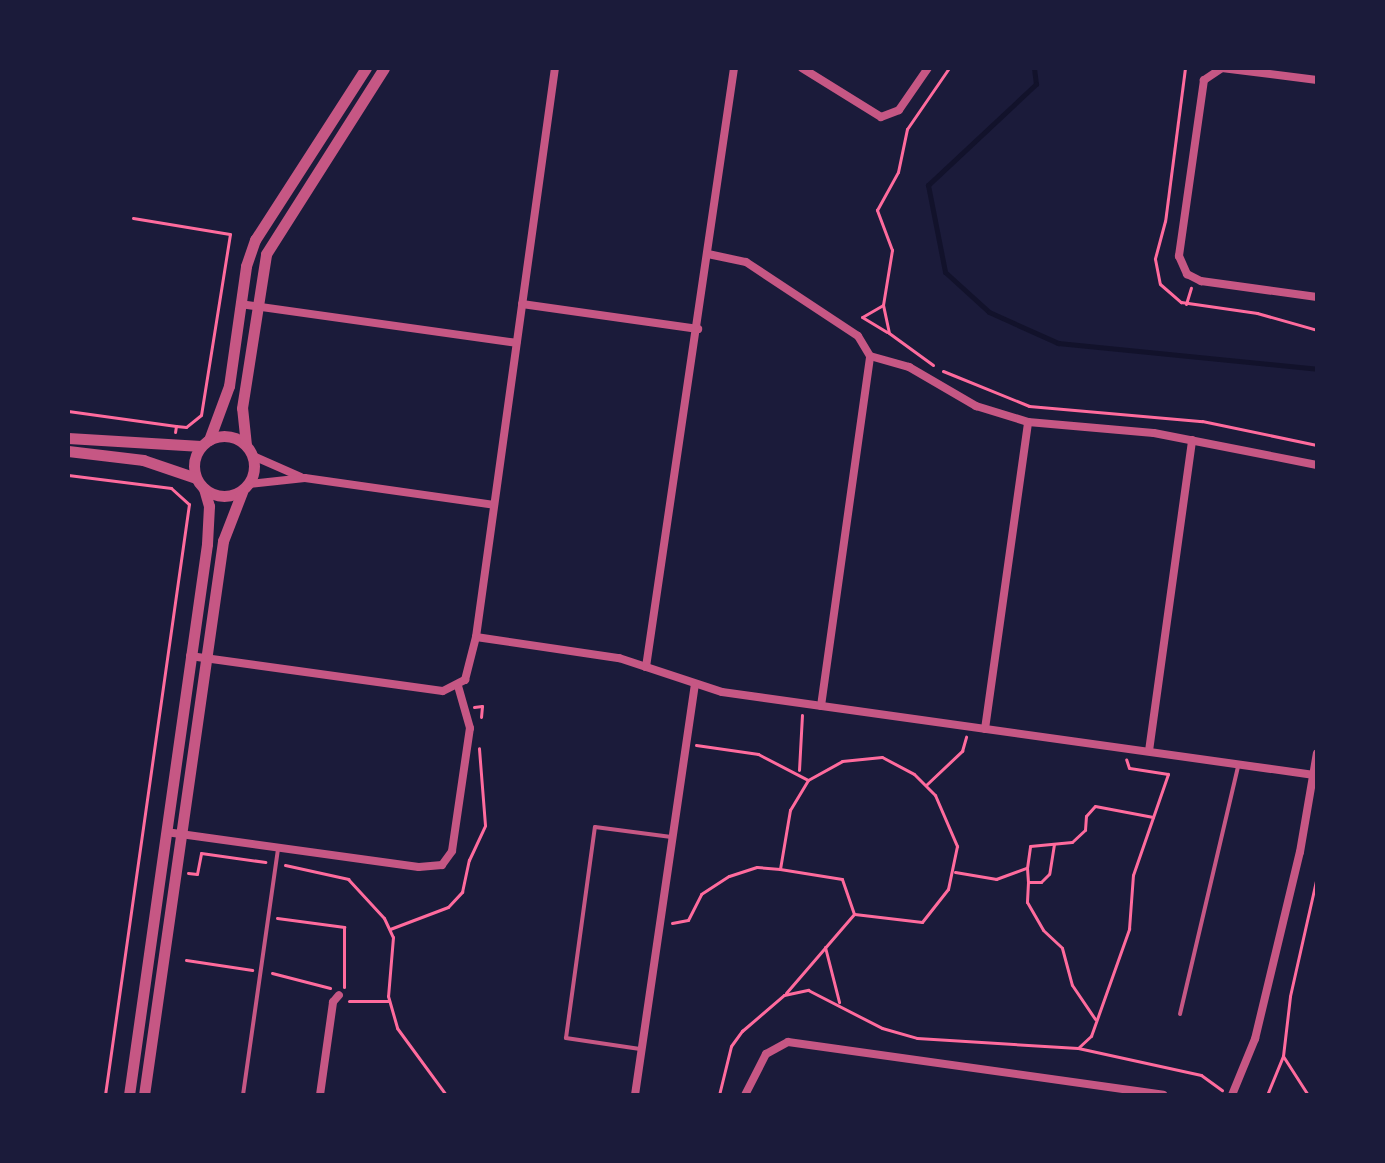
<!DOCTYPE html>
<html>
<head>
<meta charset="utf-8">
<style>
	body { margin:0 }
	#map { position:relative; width:1385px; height:1163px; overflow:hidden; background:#1b1b3a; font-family:Signika,sans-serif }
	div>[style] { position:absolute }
	.stream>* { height:5px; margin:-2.5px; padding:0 2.5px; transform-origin:2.5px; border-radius:2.5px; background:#12122b }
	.path>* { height:3px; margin:-1.5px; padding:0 1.5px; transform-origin:1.5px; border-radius:1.5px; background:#ff6b9d }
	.service>* { height:4px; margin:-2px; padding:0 2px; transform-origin:2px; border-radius:2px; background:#c65784 }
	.minor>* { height:8px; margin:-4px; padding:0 4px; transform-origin:4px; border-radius:4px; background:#c65784 }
	.tertiary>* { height:11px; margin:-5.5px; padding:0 5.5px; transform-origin:5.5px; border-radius:5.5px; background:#c65784 }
	.tertiary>.ring { margin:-5.5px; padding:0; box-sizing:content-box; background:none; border:11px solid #c65784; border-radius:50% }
	span { translate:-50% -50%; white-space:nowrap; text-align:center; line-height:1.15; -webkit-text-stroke:6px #1b1b3a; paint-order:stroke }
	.frame { position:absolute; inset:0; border:70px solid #1b1b3a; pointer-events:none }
</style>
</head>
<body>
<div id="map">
	<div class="stream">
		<div style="left:1034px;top:68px;width:16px;rotate:83deg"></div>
		<div style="left:1036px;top:84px;width:148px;rotate:136.9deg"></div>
		<div style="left:928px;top:185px;width:89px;rotate:78.9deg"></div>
		<div style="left:945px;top:272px;width:59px;rotate:42.3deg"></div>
		<div style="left:989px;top:312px;width:76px;rotate:24.2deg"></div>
		<div style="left:1058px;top:343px;width:260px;rotate:5.7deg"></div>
	</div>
	<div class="path">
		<div style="left:1185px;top:68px;width:154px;rotate:97.4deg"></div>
		<div style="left:1165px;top:221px;width:39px;rotate:105deg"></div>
		<div style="left:1155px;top:259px;width:25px;rotate:79deg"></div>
		<div style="left:1160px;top:284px;width:28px;rotate:41deg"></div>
		<div style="left:1181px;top:302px;width:77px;rotate:8.2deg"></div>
		<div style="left:1257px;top:313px;width:62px;rotate:15.8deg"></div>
		<div style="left:133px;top:218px;width:98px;rotate:9.4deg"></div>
		<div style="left:230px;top:234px;width:183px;rotate:99.1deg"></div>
		<div style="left:201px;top:415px;width:19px;rotate:141deg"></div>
		<div style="left:186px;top:427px;width:10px;rotate:-174deg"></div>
		<div style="left:176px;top:426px;width:6px;rotate:99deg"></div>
		<div style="left:1186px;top:304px;width:17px;rotate:-73deg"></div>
		<div style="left:883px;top:305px;width:24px;rotate:150deg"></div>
		<div style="left:862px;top:317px;width:29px;rotate:31deg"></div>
		<div style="left:933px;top:365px;width:54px;rotate:-144deg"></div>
		<div style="left:889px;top:333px;width:29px;rotate:-102deg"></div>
		<div style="left:883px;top:305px;width:56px;rotate:-80.7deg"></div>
		<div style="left:892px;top:250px;width:43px;rotate:-110.6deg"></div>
		<div style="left:877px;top:210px;width:43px;rotate:-61.1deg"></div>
		<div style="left:898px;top:172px;width:44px;rotate:-78.2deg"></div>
		<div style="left:907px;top:129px;width:74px;rotate:-55.5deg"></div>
		<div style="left:943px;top:371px;width:93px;rotate:22.1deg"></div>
		<div style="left:1029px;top:406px;width:174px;rotate:5deg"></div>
		<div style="left:1202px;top:421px;width:117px;rotate:11.8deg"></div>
		<div style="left:68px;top:411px;width:109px;rotate:7.9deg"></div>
		<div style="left:68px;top:475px;width:104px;rotate:7.2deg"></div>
		<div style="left:171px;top:488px;width:24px;rotate:42deg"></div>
		<div style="left:189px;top:504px;width:597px;rotate:98.09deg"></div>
		<div style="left:474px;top:707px;width:8px;rotate:-7deg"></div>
		<div style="left:482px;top:706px;width:11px;rotate:95deg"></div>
		<div style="left:696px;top:745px;width:63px;rotate:8.3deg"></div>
		<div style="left:758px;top:754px;width:56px;rotate:27.5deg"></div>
		<div style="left:882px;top:757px;width:36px;rotate:28deg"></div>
		<div style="left:914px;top:774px;width:30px;rotate:45deg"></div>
		<div style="left:935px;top:795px;width:56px;rotate:66.7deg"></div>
		<div style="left:957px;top:846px;width:44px;rotate:101.8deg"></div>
		<div style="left:948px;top:889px;width:42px;rotate:128.2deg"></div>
		<div style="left:922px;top:922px;width:68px;rotate:-173.3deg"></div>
		<div style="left:854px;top:914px;width:37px;rotate:-109deg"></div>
		<div style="left:842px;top:879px;width:63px;rotate:-170.8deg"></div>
		<div style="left:780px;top:869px;width:60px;rotate:-80.4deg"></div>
		<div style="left:790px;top:810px;width:35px;rotate:-59deg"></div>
		<div style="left:808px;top:780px;width:39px;rotate:-29deg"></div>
		<div style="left:842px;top:761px;width:40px;rotate:-5.7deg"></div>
		<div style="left:799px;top:770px;width:55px;rotate:-86.9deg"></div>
		<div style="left:926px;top:785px;width:50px;rotate:-43.4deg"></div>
		<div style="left:962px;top:751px;width:15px;rotate:-74deg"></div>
		<div style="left:1054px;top:844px;width:30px;rotate:99deg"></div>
		<div style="left:1049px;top:874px;width:11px;rotate:135deg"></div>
		<div style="left:1041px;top:882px;width:13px;rotate:180deg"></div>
		<div style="left:1028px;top:882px;width:20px;rotate:93deg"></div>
		<div style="left:1027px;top:902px;width:32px;rotate:60deg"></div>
		<div style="left:1043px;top:930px;width:26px;rotate:43deg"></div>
		<div style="left:1062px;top:948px;width:38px;rotate:75deg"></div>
		<div style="left:1072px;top:985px;width:41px;rotate:55.9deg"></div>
		<div style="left:285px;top:865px;width:65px;rotate:12.5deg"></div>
		<div style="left:348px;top:879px;width:53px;rotate:47.3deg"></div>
		<div style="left:384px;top:918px;width:21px;rotate:65deg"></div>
		<div style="left:393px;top:937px;width:59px;rotate:94.8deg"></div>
		<div style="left:388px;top:996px;width:33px;rotate:74deg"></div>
		<div style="left:397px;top:1028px;width:83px;rotate:53.8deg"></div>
		<div style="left:1027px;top:868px;width:14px;rotate:86deg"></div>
		<div style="left:955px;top:872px;width:42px;rotate:9.7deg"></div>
		<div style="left:996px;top:879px;width:33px;rotate:-20deg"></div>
		<div style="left:1027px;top:868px;width:22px;rotate:-82deg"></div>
		<div style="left:1030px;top:846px;width:42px;rotate:-5.4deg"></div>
		<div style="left:1072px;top:842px;width:18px;rotate:-43deg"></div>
		<div style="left:1085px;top:830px;width:14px;rotate:-86deg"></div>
		<div style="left:1086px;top:816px;width:13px;rotate:-48deg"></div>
		<div style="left:1095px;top:806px;width:59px;rotate:10.7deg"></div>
		<div style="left:188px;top:873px;width:9px;rotate:6deg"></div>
		<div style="left:197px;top:874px;width:21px;rotate:-79deg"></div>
		<div style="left:201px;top:853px;width:65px;rotate:8deg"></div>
		<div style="left:277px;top:918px;width:68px;rotate:7.7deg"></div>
		<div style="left:344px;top:927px;width:60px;rotate:90deg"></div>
		<div style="left:672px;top:923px;width:16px;rotate:-11deg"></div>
		<div style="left:688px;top:920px;width:29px;rotate:-63deg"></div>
		<div style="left:701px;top:894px;width:33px;rotate:-33deg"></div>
		<div style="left:729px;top:876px;width:29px;rotate:-18deg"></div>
		<div style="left:757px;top:867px;width:23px;rotate:5deg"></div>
		<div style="left:390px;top:929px;width:62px;rotate:-20.8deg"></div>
		<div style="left:448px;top:907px;width:21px;rotate:-47deg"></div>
		<div style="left:462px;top:892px;width:33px;rotate:-78deg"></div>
		<div style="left:469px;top:860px;width:38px;rotate:-65deg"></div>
		<div style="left:485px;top:825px;width:77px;rotate:-94.5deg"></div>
		<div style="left:825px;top:947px;width:57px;rotate:75.7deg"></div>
		<div style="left:186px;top:960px;width:67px;rotate:8.6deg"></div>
		<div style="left:272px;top:973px;width:60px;rotate:14.5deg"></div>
		<div style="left:786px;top:993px;width:104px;rotate:-49.3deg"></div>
		<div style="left:349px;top:1001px;width:40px"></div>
		<div style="left:1078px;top:1048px;width:18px;rotate:-43deg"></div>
		<div style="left:1091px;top:1036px;width:114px;rotate:-70.4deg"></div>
		<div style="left:1129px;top:929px;width:54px;rotate:-85.8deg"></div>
		<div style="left:1133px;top:875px;width:107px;rotate:-70.9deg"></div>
		<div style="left:1168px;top:774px;width:39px;rotate:-171deg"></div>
		<div style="left:1129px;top:768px;width:9px;rotate:-108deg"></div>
		<div style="left:1283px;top:1056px;width:46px;rotate:57.3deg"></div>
		<div style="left:719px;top:1095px;width:50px;rotate:-76.2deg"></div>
		<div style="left:731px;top:1046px;width:19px;rotate:-54deg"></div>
		<div style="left:742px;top:1031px;width:55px;rotate:-40.6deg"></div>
		<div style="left:784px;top:995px;width:25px;rotate:-12deg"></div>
		<div style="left:808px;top:990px;width:83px;rotate:27.2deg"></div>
		<div style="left:882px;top:1028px;width:36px;rotate:16deg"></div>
		<div style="left:917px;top:1038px;width:161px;rotate:3.6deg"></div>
		<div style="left:1078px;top:1048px;width:126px;rotate:12.4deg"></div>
		<div style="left:1201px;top:1075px;width:26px;rotate:36deg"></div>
		<div style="left:1267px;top:1095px;width:42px;rotate:-67.7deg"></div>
		<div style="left:1283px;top:1056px;width:60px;rotate:-83.3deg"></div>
		<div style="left:1290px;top:996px;width:123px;rotate:-77.3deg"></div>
	</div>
	<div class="service">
		<div style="left:1180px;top:1014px;width:254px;rotate:-76.8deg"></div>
		<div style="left:640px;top:1049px;width:75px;rotate:-171.5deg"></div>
		<div style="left:566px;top:1038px;width:213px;rotate:-82.2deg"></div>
		<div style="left:595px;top:827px;width:77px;rotate:7.5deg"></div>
		<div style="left:243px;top:1095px;width:249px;rotate:-81.9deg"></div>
	</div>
	<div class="minor">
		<div style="left:802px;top:68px;width:93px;rotate:31.8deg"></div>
		<div style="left:881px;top:117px;width:19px;rotate:-21deg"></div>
		<div style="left:899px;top:110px;width:51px;rotate:-55.4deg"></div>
		<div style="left:1317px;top:80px;width:96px;rotate:-172.8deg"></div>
		<div style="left:1222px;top:68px;width:22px;rotate:146deg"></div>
		<div style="left:1204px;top:80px;width:178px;rotate:98.1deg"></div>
		<div style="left:1179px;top:256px;width:20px;rotate:66deg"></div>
		<div style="left:1187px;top:274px;width:16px;rotate:27deg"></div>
		<div style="left:1201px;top:281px;width:117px;rotate:7.9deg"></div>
		<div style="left:708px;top:254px;width:39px;rotate:12deg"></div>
		<div style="left:746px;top:262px;width:134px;rotate:33.5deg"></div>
		<div style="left:858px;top:336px;width:23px;rotate:59deg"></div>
		<div style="left:870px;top:356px;width:41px;rotate:15.8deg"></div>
		<div style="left:909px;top:367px;width:78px;rotate:30.2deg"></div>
		<div style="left:976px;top:406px;width:54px;rotate:17.1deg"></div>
		<div style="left:1028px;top:422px;width:126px;rotate:5deg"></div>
		<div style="left:1154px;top:433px;width:166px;rotate:11.1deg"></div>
		<div style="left:240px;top:304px;width:279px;rotate:8deg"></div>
		<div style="left:522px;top:304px;width:178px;rotate:8.1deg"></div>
		<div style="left:253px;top:456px;width:52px;rotate:23.6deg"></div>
		<div style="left:249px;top:484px;width:56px;rotate:-6.1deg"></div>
		<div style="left:305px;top:478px;width:191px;rotate:8.1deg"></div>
		<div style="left:476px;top:637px;width:145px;rotate:8.4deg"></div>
		<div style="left:619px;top:658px;width:108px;rotate:18.3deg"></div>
		<div style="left:722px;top:692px;width:598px;rotate:7.98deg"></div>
		<div style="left:190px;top:656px;width:255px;rotate:7.9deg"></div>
		<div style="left:443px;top:691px;width:25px;rotate:-27deg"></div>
		<div style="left:465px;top:680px;width:44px;rotate:-75.7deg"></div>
		<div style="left:476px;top:637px;width:574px;rotate:-82.1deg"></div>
		<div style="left:646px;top:667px;width:605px;rotate:-81.64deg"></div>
		<div style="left:821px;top:706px;width:353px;rotate:-82deg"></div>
		<div style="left:985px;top:729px;width:310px;rotate:-82deg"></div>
		<div style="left:1149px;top:751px;width:314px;rotate:-82.1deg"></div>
		<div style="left:166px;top:832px;width:255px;rotate:7.9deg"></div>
		<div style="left:419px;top:867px;width:23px;rotate:-5deg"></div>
		<div style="left:442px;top:865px;width:17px;rotate:-54deg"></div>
		<div style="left:452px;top:851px;width:124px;rotate:-81.7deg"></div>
		<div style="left:470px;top:728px;width:44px;rotate:-105.9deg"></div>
		<div style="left:320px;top:1095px;width:94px;rotate:-82deg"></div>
		<div style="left:333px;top:1002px;width:9px;rotate:-49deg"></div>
		<div style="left:635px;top:1095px;width:414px;rotate:-81.7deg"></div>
		<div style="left:745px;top:1095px;width:46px;rotate:-62.9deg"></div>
		<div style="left:766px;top:1054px;width:25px;rotate:-29deg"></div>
		<div style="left:788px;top:1042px;width:379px;rotate:8deg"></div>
		<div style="left:1232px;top:1095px;width:61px;rotate:-67.7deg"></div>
		<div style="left:1255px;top:1039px;width:192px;rotate:-76.5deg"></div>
		<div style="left:1300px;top:852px;width:100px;rotate:-80.3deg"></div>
	</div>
	<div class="tertiary">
		<div class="ring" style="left:194px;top:436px;width:49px;height:49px"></div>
		<div style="left:68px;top:438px;width:133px;rotate:3.4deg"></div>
		<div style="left:209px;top:440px;width:58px;rotate:-69.7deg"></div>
		<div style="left:229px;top:386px;width:121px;rotate:-81.9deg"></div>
		<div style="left:246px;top:266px;width:28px;rotate:-71deg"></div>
		<div style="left:255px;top:240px;width:205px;rotate:-57.2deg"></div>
		<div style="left:246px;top:445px;width:37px;rotate:-96deg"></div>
		<div style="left:242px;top:408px;width:156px;rotate:-81.1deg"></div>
		<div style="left:266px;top:254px;width:220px;rotate:-57.6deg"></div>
		<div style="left:68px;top:451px;width:76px;rotate:6.8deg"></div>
		<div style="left:143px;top:460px;width:56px;rotate:18.8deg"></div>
		<div style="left:129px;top:1095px;width:556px;rotate:-81.94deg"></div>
		<div style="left:207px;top:544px;width:38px;rotate:-87deg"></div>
		<div style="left:209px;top:506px;width:18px;rotate:-106deg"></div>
		<div style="left:144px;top:1095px;width:560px;rotate:-81.88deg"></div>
		<div style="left:223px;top:541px;width:53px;rotate:-68.8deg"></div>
	</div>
	<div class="frame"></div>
</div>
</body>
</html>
